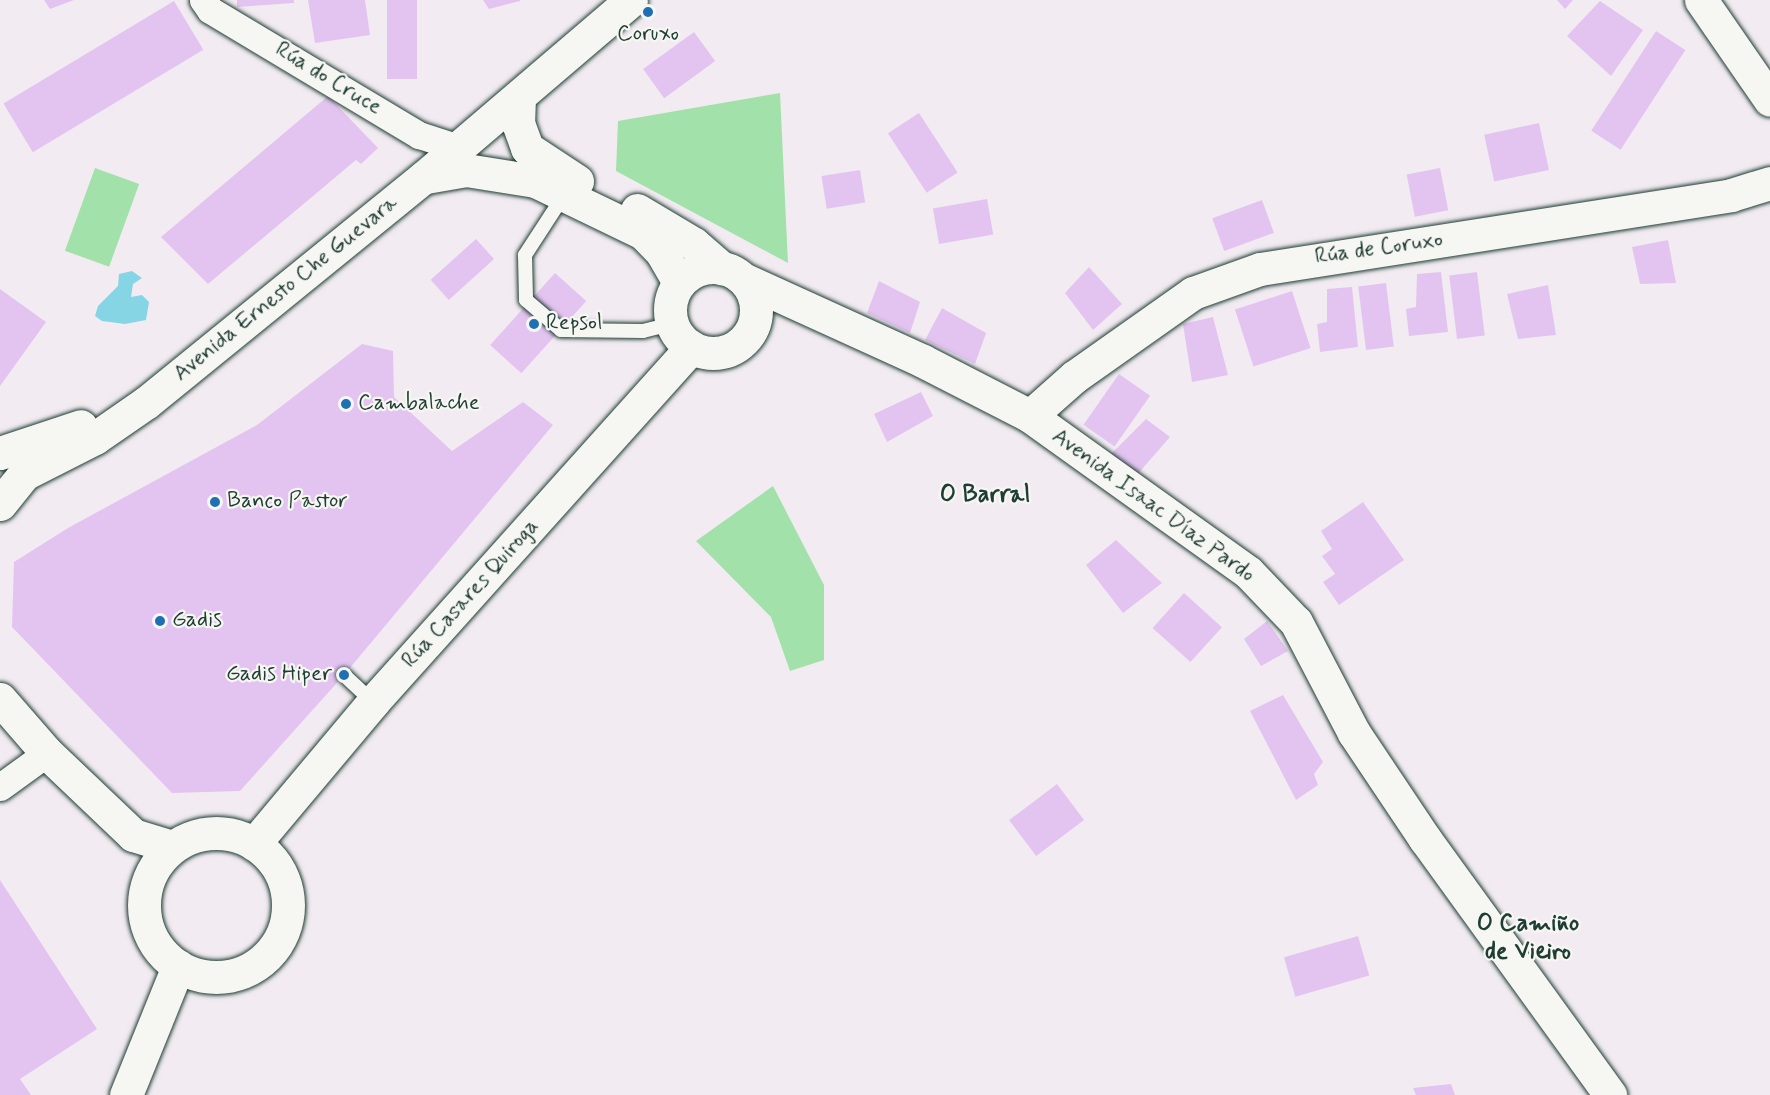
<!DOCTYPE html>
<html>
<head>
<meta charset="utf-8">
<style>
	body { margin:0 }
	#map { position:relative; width:1770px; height:1095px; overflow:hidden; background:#f2ecf2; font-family:Mynerve,sans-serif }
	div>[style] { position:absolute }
	.green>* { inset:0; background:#a2e1aa; transform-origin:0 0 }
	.water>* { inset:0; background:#86d5e5 }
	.building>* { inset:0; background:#e3c4f1; transform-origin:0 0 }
	.roads { filter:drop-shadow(0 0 2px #1f3d34) drop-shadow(0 0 2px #1f3d34) }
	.lane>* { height:14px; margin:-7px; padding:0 7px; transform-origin:7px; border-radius:7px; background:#f6f6f2 }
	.street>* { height:27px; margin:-13.5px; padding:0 13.5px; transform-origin:13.5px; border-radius:13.5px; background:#f6f6f2 }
	.secondary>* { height:33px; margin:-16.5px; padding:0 16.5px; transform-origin:16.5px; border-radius:16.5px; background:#f6f6f2 }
	.secondary>.ring { margin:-16.5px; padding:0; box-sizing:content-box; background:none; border:33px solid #f6f6f2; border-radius:50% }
	.dots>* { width:16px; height:16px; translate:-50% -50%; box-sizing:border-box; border:3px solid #f6f6f2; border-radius:50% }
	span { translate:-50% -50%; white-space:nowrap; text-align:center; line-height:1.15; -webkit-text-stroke:4.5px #f6f6f2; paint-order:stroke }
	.poi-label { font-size:22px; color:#1f3d34 }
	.left { translate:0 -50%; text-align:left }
	.right { translate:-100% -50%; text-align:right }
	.street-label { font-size:22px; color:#1f3d34 }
	.neighbourhood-label { font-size:24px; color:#1f3d34; font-weight:700 }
</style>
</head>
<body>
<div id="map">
	<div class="green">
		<div style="clip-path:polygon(780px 93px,788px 263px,616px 171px,618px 121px)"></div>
		<div style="left:95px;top:168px;width:47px;height:88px;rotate:20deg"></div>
		<div style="clip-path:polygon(773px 486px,824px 585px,824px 660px,790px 671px,771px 617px,696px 541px)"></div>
	</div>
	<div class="water">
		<div style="clip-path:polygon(132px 271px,142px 278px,133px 284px,131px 297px,142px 295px,149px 302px,146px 320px,125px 324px,102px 321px,95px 316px,98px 306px,118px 286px,119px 274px)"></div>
	</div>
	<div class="building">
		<div style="clip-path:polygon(44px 0,74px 0,50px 9px)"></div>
		<div style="clip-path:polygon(237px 0,294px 0,294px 3px,237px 7px)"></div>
		<div style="clip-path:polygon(308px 0,365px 0,370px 35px,315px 43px)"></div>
		<div style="left:387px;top:0;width:30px;height:79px"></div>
		<div style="clip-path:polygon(483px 0,520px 0,520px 1px,489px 9px)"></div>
		<div style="clip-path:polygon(1557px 0,1573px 0,1565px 9px)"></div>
		<div style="left:174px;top:1px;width:57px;height:199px;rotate:59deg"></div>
		<div style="clip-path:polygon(1600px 1px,1643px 30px,1611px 76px,1567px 36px)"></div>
		<div style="left:1656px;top:31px;width:35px;height:119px;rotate:33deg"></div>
		<div style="left:694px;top:32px;width:36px;height:63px;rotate:54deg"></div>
		<div style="clip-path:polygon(328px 96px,378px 148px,361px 164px,356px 160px,208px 284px,161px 237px)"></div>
		<div style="left:919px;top:113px;width:71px;height:37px;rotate:57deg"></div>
		<div style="left:1539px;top:123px;width:48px;height:56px;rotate:78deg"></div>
		<div style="left:1440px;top:168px;width:43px;height:34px;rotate:79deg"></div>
		<div style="left:860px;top:170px;width:33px;height:39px;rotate:81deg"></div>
		<div style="left:987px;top:199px;width:36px;height:55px;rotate:80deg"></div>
		<div style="left:1262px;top:200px;width:35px;height:53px;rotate:70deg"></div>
		<div style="left:476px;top:239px;width:27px;height:61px;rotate:48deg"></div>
		<div style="clip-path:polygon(1668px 240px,1676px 283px,1640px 284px,1632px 247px)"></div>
		<div style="clip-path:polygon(1089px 267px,1122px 304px,1093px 330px,1065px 293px)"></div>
		<div style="clip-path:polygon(1441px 272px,1448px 332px,1409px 336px,1406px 309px,1416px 307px,1417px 274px)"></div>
		<div style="left:1477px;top:272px;width:64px;height:28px;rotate:83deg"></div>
		<div style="left:555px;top:273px;width:42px;height:97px;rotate:42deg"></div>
		<div style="clip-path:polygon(879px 281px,920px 302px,910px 333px,867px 313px)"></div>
		<div style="left:1386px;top:283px;width:64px;height:28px;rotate:83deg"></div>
		<div style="clip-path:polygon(1548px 285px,1556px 335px,1518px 339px,1507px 294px)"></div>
		<div style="clip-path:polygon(1352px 287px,1358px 347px,1320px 352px,1317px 324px,1327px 322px,1327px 289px)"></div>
		<div style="clip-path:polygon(0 289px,46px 322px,0 386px)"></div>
		<div style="left:1292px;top:291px;width:60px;height:60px;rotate:72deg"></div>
		<div style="clip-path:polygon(942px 308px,986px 333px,975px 364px,925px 340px)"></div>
		<div style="clip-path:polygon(1213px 317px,1228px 375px,1192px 382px,1183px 324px)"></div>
		<div style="clip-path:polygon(362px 344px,393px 351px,394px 397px,452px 451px,523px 402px,553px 425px,344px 675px,240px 791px,172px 793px,12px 627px,14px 562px,68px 528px,257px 425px)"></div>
		<div style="left:1119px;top:374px;width:38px;height:62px;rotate:35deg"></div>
		<div style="clip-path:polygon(921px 392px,933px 416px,887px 442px,874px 414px)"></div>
		<div style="clip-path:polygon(1146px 419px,1170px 437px,1136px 476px,1108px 457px)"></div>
		<div style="clip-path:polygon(1363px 502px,1404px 560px,1339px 605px,1323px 582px,1335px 574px,1322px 556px,1332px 549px,1321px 531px)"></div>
		<div style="clip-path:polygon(1116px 540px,1162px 583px,1123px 613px,1086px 565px)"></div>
		<div style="left:1184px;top:593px;width:51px;height:47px;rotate:42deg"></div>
		<div style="clip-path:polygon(1267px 621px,1288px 651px,1261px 666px,1244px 639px)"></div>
		<div style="clip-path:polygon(1283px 695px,1323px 762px,1314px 774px,1318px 785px,1296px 800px,1250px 711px)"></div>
		<div style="left:1057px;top:784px;width:45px;height:60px;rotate:53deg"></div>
		<div style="clip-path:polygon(0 880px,97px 1029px,20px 1079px,31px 1095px,0 1095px)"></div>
		<div style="left:1358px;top:936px;width:41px;height:77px;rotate:74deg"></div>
		<div style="clip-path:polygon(1451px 1084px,1455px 1095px,1416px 1095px,1413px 1088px)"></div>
	</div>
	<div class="roads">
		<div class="lane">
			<div style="left:564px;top:195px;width:72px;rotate:123deg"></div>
			<div style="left:525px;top:255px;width:45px;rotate:88.7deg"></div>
			<div style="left:526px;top:300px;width:46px;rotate:40.6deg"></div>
			<div style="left:561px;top:330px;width:82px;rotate:0.7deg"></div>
			<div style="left:643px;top:331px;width:30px;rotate:-14deg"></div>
			<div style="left:344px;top:675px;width:40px;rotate:43deg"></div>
		</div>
		<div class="street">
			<div style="left:203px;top:0;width:12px;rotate:55deg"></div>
			<div style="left:210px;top:10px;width:244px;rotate:30.9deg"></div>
			<div style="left:419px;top:135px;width:42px;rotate:18deg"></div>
			<div style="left:0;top:787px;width:58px;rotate:-35.9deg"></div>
		</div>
		<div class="secondary">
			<div style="left:1701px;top:0;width:121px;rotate:55.4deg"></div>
			<div style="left:519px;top:97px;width:26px;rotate:92deg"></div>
			<div style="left:518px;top:123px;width:27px;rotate:70deg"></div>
			<div style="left:527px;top:148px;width:60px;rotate:33.4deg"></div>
			<div style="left:426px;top:177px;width:41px;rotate:-9.9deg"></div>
			<div style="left:466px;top:170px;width:70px;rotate:9.1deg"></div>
			<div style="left:535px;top:181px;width:120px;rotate:25.7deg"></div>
			<div style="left:643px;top:233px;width:28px;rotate:46deg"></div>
			<div style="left:662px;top:253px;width:34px;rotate:60deg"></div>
			<div style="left:637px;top:210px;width:66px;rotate:30.8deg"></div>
			<div style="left:694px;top:244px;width:37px;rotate:41deg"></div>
			<div class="ring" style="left:670px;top:267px;width:53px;height:53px"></div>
			<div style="left:743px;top:279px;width:198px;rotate:24.5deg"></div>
			<div style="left:923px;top:361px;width:120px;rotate:27.2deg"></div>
			<div style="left:1030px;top:416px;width:268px;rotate:35.6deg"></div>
			<div style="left:1248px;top:572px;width:69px;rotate:46.2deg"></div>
			<div style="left:1296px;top:622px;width:125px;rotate:62.4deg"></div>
			<div style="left:1354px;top:733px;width:128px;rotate:56.2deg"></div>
			<div style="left:1425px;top:839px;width:316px;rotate:54.1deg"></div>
			<div style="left:1030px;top:416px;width:59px;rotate:-41.6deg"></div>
			<div style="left:1074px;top:377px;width:146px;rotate:-35.2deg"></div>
			<div style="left:1193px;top:293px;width:71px;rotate:-19.7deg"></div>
			<div style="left:1260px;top:269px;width:477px;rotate:-8.9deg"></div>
			<div style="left:1731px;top:195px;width:41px;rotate:-17.1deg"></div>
			<div style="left:0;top:453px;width:85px;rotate:-18.4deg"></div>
			<div style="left:0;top:504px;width:38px;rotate:-51deg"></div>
			<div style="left:24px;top:474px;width:80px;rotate:-26.9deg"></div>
			<div style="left:95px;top:438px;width:63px;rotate:-34.7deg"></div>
			<div style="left:147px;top:402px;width:357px;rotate:-39.1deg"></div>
			<div style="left:424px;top:177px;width:272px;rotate:-40.5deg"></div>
			<div style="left:0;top:699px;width:72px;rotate:49deg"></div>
			<div style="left:47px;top:753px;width:119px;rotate:43.6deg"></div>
			<div style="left:133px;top:835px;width:41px;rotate:17.1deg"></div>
			<div class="ring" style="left:144px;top:833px;width:111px;height:111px"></div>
			<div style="left:254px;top:844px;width:185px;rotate:-50deg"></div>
			<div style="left:373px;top:702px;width:477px;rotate:-48.1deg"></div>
			<div style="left:126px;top:1095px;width:139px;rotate:-68deg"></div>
		</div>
	</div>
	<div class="dots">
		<div style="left:648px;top:12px;background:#1f6fb2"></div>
		<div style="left:534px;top:324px;background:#1f6fb2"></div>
		<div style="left:346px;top:404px;background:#1f6fb2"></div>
		<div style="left:215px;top:502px;background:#1f6fb2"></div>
		<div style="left:160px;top:621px;background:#1f6fb2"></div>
		<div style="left:344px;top:675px;background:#1f6fb2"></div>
	</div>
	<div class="poi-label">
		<span style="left:648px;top:35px">Coruxo</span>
		<span class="left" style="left:546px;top:324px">Repsol</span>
		<span class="left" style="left:358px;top:404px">Cambalache</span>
		<span class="left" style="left:227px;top:502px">Banco Pastor</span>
		<span class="left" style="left:172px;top:621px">Gadis</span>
		<span class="right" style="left:332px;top:675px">Gadis Hiper</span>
	</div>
	<div class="street-label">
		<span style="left:328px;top:79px;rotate:31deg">Rúa do Cruce</span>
		<span style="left:1379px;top:249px;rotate:-8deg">Rúa de Coruxo</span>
		<span style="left:286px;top:289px;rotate:-39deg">Avenida Ernesto Che Guevara</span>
		<span style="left:1153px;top:506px;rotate:36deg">Avenida Isaac Díaz Pardo</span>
		<span style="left:471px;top:594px;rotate:-48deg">Rúa Casares Quiroga</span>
	</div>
	<div class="neighbourhood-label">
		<span style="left:985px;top:495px">O Barral</span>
		<span style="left:1528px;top:938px">O Camiño<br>de Vieiro</span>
	</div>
</div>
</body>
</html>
